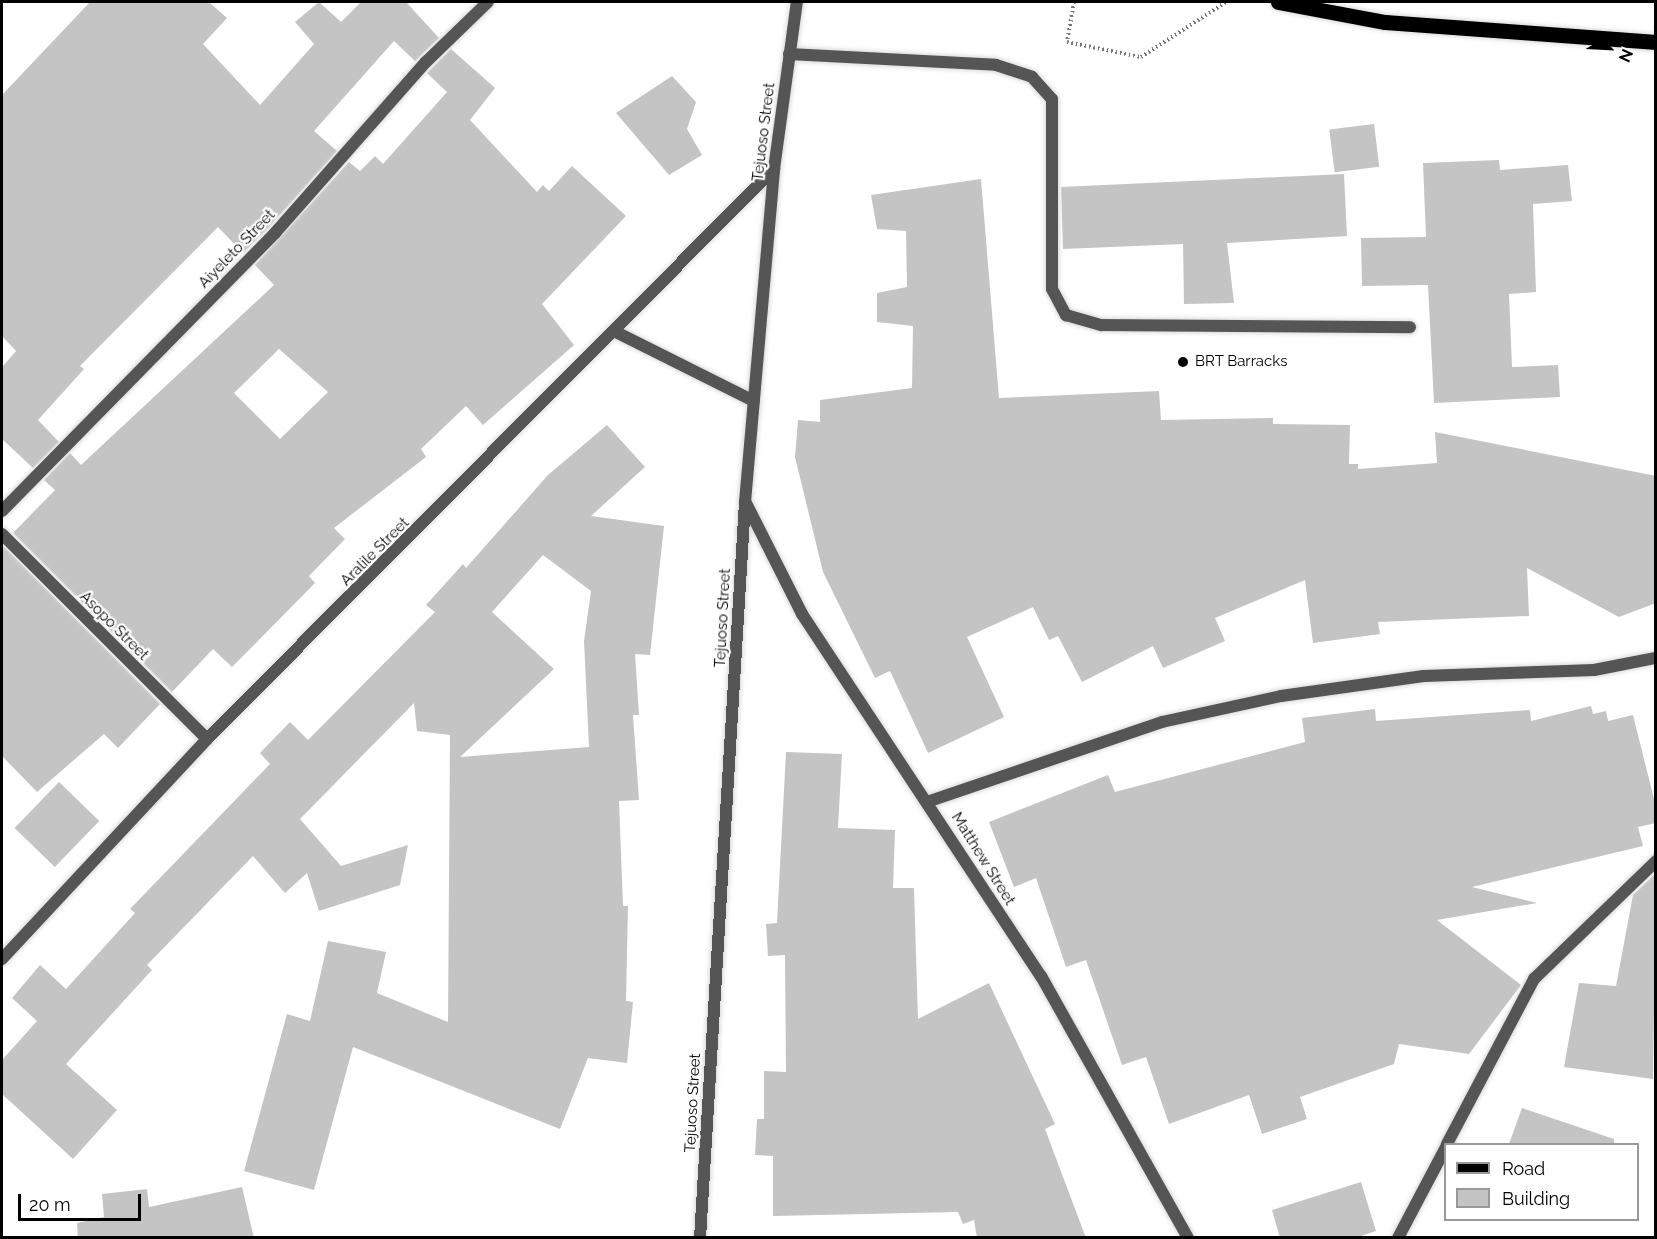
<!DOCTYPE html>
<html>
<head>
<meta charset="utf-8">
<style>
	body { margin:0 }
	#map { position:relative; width:1657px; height:1239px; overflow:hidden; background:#fff; font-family:Raleway,sans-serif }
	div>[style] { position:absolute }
	.building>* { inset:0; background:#c4c4c4; transform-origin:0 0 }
	.path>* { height:4px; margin-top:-2px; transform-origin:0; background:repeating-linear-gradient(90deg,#777 0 1.5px,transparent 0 4.5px) }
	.roads { filter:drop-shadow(0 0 2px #dbdbdb) drop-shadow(0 0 2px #dbdbdb) }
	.service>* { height:12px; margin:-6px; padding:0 6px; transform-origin:6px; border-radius:6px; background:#555 }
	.minor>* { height:12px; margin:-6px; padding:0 6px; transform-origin:6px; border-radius:6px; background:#555 }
	.primary>* { height:15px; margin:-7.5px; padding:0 7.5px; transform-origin:7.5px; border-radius:7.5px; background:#000 }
	.dots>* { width:16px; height:16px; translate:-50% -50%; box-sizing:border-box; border:3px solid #fff; border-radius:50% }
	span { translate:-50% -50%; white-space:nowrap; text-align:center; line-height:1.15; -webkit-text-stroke:4.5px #fff; paint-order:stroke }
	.street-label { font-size:15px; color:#000 }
	.poi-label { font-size:15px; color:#000 }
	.left { translate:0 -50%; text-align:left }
	.frame { position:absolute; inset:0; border:3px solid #000; pointer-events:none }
	.legend { position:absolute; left:1444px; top:1143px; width:195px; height:78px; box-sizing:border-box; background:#fff; border:2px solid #999; margin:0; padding:8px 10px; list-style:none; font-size:18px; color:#000 }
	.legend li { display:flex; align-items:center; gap:12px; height:30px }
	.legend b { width:30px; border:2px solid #999 }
	.north { position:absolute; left:1579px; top:18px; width:60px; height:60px; -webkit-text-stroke:4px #fff; paint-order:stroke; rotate:114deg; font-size:16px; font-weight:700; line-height:24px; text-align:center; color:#000 }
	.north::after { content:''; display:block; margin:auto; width:21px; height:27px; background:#000; clip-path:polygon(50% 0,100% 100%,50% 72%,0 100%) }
	.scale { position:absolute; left:18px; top:1194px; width:123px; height:27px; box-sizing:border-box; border:3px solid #000; border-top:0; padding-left:8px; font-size:18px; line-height:21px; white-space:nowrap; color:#000; -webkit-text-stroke:4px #fff; paint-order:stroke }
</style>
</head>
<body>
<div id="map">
	<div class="building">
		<div style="clip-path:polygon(90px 2px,209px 2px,227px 18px,203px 44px,260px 105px,314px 44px,295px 22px,319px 2px,341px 22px,361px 2px,406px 2px,439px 38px,415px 61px,394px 41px,314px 131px,337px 151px,269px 227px,243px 253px,218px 227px,80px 366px,84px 369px,38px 420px,59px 442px,33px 468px,2px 439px,2px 367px,16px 351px,2px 336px,2px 95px)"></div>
		<div style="clip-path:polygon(evenodd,451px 49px,495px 88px,470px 120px,537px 192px,543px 185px,549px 191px,572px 166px,626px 216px,542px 304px,574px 345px,483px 425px,466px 406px,421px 449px,426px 457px,334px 528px,345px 539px,309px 576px,315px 583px,254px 645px,232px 667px,213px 649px,172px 692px,13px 533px,55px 490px,44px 480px,70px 453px,81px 465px,274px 285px,255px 265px,349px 162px,360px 171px,375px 156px,383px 164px,447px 92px,427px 73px,451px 49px,279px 349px,328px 392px,280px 439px,234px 393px,279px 349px)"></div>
		<div style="clip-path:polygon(672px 76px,696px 102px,687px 129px,702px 155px,669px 175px,616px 113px)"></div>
		<div style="left:1374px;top:124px;width:43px;height:45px;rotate:83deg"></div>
		<div style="clip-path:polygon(1499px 160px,1500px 170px,1568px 165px,1572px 201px,1533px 204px,1536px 292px,1509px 294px,1512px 367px,1558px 365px,1560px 397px,1434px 403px,1428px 285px,1362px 286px,1361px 238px,1426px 237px,1423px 163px)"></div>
		<div style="clip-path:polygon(1344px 174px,1347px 236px,1227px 243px,1234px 303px,1184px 304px,1183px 244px,1063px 249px,1061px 187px)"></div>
		<div style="clip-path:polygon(981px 179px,999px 398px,1159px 391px,1161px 420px,1273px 418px,1273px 424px,1350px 425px,1349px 464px,1358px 464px,1358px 469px,1437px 463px,1435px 432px,1656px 476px,1656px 603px,1619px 617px,1527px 568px,1529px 616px,1378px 622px,1380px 634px,1313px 643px,1305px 580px,1215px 618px,1225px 641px,1163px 668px,1153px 646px,1082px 682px,1058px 636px,1049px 640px,1033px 607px,967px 637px,1004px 717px,928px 753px,890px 671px,875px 678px,823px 572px,795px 457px,798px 420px,820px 422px,820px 400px,912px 388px,913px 326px,877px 322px,877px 293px,907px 287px,906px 231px,877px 229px,871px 195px)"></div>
		<div style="clip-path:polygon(evenodd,607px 425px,645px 467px,591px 516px,664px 526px,650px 655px,635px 654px,639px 715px,633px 715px,639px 800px,619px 801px,623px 906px,628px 906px,626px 1001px,633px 1002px,627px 1063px,588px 1058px,560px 1129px,353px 1047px,314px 1190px,244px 1171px,287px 1014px,310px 1021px,328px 941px,386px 952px,377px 993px,448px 1022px,450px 735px,417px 731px,414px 703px,300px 819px,341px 866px,408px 845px,400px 885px,319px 911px,307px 873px,285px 893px,253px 856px,147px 965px,152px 970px,66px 1064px,117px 1110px,73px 1159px,2px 1094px,2px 1060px,37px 1021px,12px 998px,40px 965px,66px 989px,135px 913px,130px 909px,270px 764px,260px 753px,290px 722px,308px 740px,435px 612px,426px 605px,463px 564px,466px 568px,548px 475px,607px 425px,543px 555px,591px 591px,584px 641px,589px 747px,460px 757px,554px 669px,492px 612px,543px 555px)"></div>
		<div style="clip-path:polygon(2px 545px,160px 704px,118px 748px,104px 734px,37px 792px,2px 756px)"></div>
		<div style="clip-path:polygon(1591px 706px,1593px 714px,1606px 711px,1608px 721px,1633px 715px,1656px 807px,1656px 823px,1638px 827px,1643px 846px,1472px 887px,1537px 903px,1437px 920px,1521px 985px,1469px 1054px,1399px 1044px,1394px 1064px,1300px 1097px,1307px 1119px,1262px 1134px,1249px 1095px,1169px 1124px,1146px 1057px,1122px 1065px,1086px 960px,1066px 967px,1036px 878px,1014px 887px,989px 822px,1108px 775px,1115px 792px,1305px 742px,1302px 718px,1375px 709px,1376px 721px,1530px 710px,1531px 721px)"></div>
		<div style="clip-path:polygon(786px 752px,842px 754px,838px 828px,895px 830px,893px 888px,914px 888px,918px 1019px,989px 983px,1055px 1124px,1045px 1129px,1086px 1238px,977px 1238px,974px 1220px,963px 1224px,958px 1212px,773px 1216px,773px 1156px,755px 1155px,757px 1119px,764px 1119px,764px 1071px,786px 1072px,785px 955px,768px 956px,766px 924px,777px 923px)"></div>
		<div style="left:59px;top:782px;width:56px;height:64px;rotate:44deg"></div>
		<div style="clip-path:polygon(1656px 873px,1653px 1079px,1564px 1067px,1579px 983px,1616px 986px,1633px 895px)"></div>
		<div style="clip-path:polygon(1522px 1108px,1614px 1139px,1614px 1144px,1509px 1144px)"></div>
		<div style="clip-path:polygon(1361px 1182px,1376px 1231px,1355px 1238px,1280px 1238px,1272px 1210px)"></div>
		<div style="clip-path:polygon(242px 1187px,254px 1238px,78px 1238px,77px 1223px,104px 1217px,102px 1194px,147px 1189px,149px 1207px)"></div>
	</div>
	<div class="path">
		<div style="left:1074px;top:2px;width:41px;rotate:99.9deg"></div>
		<div style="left:1067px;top:42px;width:76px;rotate:11.5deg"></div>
		<div style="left:1141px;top:57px;width:101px;rotate:-32.9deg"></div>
	</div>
	<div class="roads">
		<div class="service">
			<div style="left:789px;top:54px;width:207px;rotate:3deg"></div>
			<div style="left:996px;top:65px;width:38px;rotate:18deg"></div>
			<div style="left:1032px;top:77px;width:30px;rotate:48deg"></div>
			<div style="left:1052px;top:99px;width:190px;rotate:90deg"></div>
			<div style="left:1052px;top:289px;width:30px;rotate:62deg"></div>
			<div style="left:1066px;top:315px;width:37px;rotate:16deg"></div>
			<div style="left:1102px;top:325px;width:308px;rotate:0.4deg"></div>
		</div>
		<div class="minor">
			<div style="left:616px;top:332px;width:154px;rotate:26.6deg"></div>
			<div style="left:746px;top:503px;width:124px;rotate:63.2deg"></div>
			<div style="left:802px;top:614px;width:434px;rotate:56.6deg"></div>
			<div style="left:1041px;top:976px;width:300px;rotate:60.7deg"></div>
			<div style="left:2px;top:511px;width:390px;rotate:-45.5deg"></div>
			<div style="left:275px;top:233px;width:228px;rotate:-48.6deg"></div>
			<div style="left:426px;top:62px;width:86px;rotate:-44.1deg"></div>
			<div style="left:2px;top:534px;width:290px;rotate:45deg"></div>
			<div style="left:930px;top:801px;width:245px;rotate:-18.8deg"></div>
			<div style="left:1162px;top:722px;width:122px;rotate:-12.3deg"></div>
			<div style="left:1281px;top:696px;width:144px;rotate:-8deg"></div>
			<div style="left:1424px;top:676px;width:170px;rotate:-2deg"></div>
			<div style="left:1594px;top:670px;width:63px;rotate:-11deg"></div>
			<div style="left:2px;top:959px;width:301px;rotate:-47deg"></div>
			<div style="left:207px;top:739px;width:804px;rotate:-45.15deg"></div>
			<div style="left:1447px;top:1144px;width:187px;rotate:-62.2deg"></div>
			<div style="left:1534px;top:979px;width:170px;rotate:-44deg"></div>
			<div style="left:700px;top:1238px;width:737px;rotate:-86.5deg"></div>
			<div style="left:745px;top:502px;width:334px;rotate:-85deg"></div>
			<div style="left:774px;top:169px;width:169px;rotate:-82.2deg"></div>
			<div style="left:1398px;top:1238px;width:103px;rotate:-62.2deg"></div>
		</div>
		<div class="primary">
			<div style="left:1278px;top:2px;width:109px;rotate:10.6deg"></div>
			<div style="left:1385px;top:22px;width:272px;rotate:4.2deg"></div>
		</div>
	</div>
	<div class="dots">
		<div style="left:1183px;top:362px;background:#000"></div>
	</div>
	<div class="street-label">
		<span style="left:764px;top:132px;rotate:-83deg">Tejuoso Street</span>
		<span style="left:237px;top:249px;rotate:-46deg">Aiyeleto Street</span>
		<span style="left:375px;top:552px;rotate:-45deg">Aralile Street</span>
		<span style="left:723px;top:618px;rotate:-87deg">Tejuoso Street</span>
		<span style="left:114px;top:626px;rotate:45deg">Asopo Street</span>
		<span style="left:983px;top:859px;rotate:58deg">Matthew Street</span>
		<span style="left:693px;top:1103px;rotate:-87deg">Tejuoso Street</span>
	</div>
	<div class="poi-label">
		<span class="left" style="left:1195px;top:362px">BRT Barracks</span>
	</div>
	<div class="frame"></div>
	<ul class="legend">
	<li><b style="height:8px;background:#000"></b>Road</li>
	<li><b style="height:16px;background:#c4c4c4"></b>Building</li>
	</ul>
	<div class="north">N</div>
	<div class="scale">20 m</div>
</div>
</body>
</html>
